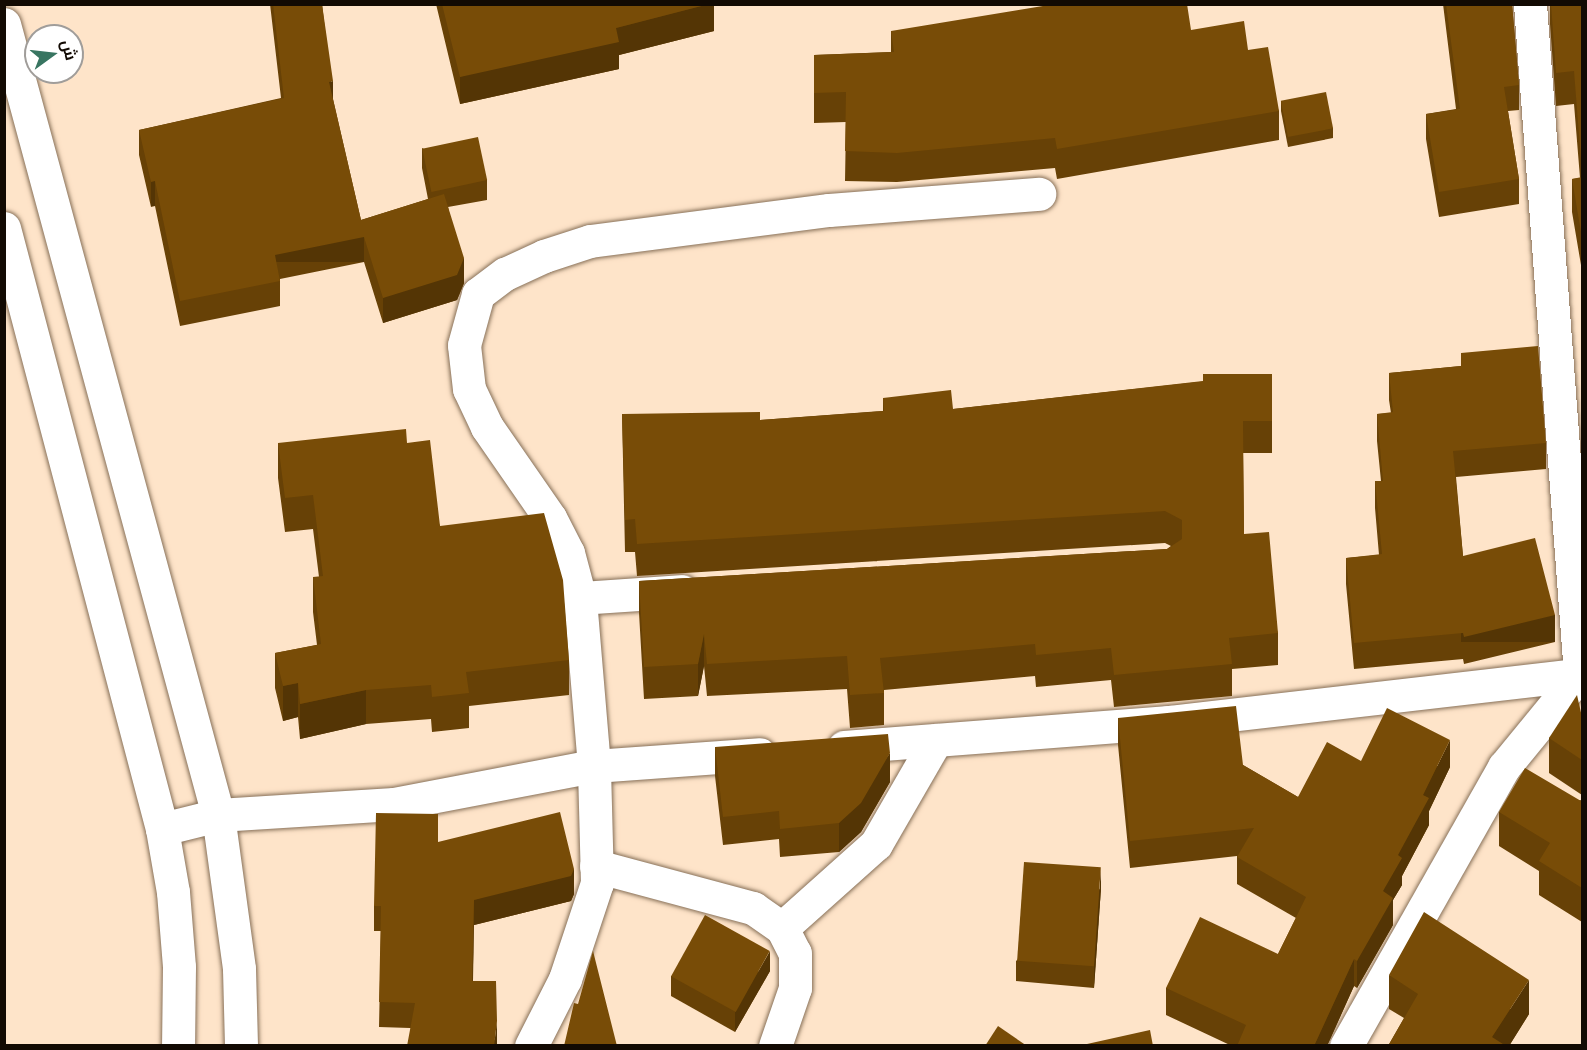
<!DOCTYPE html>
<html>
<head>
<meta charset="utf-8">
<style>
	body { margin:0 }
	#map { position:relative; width:1587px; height:1050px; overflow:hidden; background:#fee4c9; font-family:Inter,Cairo,sans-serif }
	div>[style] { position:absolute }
	.roads { filter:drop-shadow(0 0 2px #877058) drop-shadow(0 0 2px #877058) }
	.minor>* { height:33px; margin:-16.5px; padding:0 16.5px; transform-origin:16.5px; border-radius:16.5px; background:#fff }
	.highway>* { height:33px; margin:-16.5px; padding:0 16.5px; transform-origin:16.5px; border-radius:16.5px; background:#fff }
	.wall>* { inset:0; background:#674106 }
	.shaded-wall>* { inset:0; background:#543505; transform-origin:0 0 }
	.building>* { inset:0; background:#784c07; transform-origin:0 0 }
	span { translate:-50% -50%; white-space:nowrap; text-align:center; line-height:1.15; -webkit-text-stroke:6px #fff; paint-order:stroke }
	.frame { position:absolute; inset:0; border:6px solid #120a03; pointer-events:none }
	.north { position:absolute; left:24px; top:24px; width:60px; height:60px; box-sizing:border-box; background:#fff; border:2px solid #a09d9a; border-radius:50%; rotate:75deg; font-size:16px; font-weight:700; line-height:24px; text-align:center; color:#120a03 }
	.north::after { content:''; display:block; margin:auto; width:21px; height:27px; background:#387561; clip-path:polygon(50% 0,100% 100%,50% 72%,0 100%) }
</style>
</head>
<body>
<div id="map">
	<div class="roads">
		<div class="minor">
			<div style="left:580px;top:598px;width:102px;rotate:-3.9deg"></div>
			<div style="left:844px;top:747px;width:326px;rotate:-4.4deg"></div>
			<div style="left:1169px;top:722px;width:416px;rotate:-6.6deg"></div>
			<div style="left:162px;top:829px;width:58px;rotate:-14deg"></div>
			<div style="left:218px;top:815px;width:176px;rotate:-3.6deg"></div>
			<div style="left:394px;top:804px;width:204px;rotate:-10.8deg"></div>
			<div style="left:594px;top:766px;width:166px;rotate:-4.1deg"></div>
			<div style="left:596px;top:866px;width:163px;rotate:15deg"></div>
			<div style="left:753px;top:908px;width:35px;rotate:35deg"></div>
			<div style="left:782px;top:928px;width:28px;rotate:63deg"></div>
			<div style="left:795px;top:953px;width:35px;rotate:90deg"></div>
			<div style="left:795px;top:988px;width:61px;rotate:109deg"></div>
			<div style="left:782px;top:928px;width:126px;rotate:-41.8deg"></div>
			<div style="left:876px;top:844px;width:120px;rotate:-60deg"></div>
			<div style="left:531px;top:1046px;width:75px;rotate:-63.1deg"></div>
			<div style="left:565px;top:979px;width:101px;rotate:-71.6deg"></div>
			<div style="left:597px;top:883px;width:117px;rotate:-91.5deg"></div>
			<div style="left:594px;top:766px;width:169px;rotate:-94.8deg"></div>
			<div style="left:580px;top:598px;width:47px;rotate:-104.9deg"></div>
			<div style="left:568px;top:553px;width:39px;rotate:-117deg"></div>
			<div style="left:550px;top:518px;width:111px;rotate:-124.7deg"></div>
			<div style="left:487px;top:427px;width:42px;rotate:-115.3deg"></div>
			<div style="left:469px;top:389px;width:44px;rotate:-96.5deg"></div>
			<div style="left:464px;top:345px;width:53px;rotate:-74.6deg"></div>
			<div style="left:478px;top:294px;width:34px;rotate:-37deg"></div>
			<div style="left:505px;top:274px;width:43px;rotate:-24.8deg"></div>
			<div style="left:544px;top:256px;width:48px;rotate:-18.1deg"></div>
			<div style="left:590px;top:241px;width:241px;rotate:-7.4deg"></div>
			<div style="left:829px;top:210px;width:211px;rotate:-4.4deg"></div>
			<div style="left:1346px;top:1046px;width:321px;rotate:-60.5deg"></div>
			<div style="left:1504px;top:767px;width:120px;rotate:-50.7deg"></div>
			<div style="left:1580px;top:674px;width:672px;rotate:-94.27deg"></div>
		</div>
		<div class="highway">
			<div style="left:4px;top:24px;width:819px;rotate:74.86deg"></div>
			<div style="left:218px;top:815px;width:155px;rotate:82.2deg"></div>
			<div style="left:239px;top:969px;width:77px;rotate:88.5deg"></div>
			<div style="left:4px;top:228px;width:621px;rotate:75.27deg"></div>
			<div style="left:162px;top:829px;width:64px;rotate:80.1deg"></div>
			<div style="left:173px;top:892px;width:75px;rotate:85.4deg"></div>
			<div style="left:179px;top:967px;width:79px;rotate:90.7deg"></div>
		</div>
	</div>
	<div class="wall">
		<div style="clip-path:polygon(270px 4px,322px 4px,333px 99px,361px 220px,428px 199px,422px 168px,422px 148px,487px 180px,487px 200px,448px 207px,464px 283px,457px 300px,383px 323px,364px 262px,280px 279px,280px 306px,180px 326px,155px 206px,151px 207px,139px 155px,139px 130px,281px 98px)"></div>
		<div style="clip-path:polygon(436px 4px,714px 4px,714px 31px,619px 55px,619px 69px,460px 104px)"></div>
		<div style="clip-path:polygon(1443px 4px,1512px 4px,1519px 85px,1519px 110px,1508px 111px,1519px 179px,1519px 204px,1439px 217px,1426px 139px,1426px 114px,1456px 109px)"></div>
		<div style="clip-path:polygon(1550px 4px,1582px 4px,1582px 271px,1572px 212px,1572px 179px,1580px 178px,1574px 104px,1556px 106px,1550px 24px)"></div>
		<div style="clip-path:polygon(1191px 30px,1248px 50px,1279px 111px,1279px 140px,1057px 179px,1055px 168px,897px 182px,845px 181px,846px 122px,814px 123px,814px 55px,891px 52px,891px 31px)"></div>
		<div style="clip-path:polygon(1281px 101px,1333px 128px,1333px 138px,1288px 147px,1281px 111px)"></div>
		<div style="clip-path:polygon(1461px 353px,1546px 443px,1546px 469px,1456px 477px,1463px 556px,1555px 642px,1464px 664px,1463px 659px,1354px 669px,1346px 584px,1346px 558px,1379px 555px,1375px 508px,1375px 481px,1381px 481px,1377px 441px,1377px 414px,1391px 413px,1389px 400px,1389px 373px,1461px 366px)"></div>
		<div style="clip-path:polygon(1272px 374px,1272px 453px,1243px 453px,1244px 534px,1278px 633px,1278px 665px,1232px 669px,1232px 696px,1114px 707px,1111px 680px,1036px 687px,1035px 676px,884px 690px,884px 725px,850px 728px,847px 689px,707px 696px,704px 666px,698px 696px,644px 699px,639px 613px,639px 581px,1167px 549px,1171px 546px,1165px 543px,637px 576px,635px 552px,625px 552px,622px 414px,760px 420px,883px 411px,883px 398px,953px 409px)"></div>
		<div style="clip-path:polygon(278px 443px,407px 443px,440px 526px,569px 660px,569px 695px,469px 706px,469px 728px,432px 732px,431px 719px,366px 724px,300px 739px,298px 717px,283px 721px,275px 688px,275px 653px,317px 645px,313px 612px,313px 577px,319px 577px,313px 529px,285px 532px,278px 478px)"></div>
		<div style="clip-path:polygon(1582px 717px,1582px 795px,1549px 773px,1549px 738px)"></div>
		<div style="clip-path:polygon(1118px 718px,1243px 765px,1298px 797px,1361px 761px,1450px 767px,1429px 811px,1429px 825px,1402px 876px,1402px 885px,1393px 900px,1393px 925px,1357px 988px,1354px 986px,1327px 1046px,1232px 1046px,1166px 1015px,1166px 988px,1278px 954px,1296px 918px,1237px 884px,1237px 856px,1130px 868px,1118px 745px)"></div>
		<div style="clip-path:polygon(715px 747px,890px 782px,861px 832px,839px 852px,780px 857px,779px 839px,723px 845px,715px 776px)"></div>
		<div style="clip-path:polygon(1582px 800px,1582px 922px,1539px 895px,1539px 871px,1499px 846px,1499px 812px)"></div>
		<div style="clip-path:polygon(438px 842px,574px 894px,571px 901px,474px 925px,473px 981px,497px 1046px,410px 1028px,379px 1027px,381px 931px,374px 931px,374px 906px)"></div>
		<div style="clip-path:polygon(1101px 888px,1094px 988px,1016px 981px,1016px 961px)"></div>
		<div style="clip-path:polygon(770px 971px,735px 1032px,671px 996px,671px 976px)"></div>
		<div style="clip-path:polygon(1389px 975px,1529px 1014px,1509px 1046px,1388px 1046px,1404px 1018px,1389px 1009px)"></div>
	</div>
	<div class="shaded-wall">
		<div style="clip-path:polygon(709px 4px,714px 4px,714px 31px,619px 55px,619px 69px,460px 104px,460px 77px,616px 28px)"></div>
		<div style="clip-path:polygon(333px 81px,333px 106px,329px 82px)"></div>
		<div style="left:155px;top:181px;width:25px;height:4px;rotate:90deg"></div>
		<div style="left:364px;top:237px;width:25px;height:91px;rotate:90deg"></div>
		<div style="clip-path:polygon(464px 258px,464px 283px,457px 300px,383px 323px,383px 298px)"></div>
		<div style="left:1555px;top:615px;width:27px;height:94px;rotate:90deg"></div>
		<div style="clip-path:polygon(704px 634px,704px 666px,698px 696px,698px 664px)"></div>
		<div style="clip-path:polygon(298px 683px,298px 717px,283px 721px,283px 686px)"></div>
		<div style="clip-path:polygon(366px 690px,366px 724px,300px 739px,300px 704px)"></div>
		<div style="clip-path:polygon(1450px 740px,1450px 767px,1429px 811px,1429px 825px,1402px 876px,1402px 885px,1393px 900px,1393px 925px,1357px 988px,1357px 961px,1383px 891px,1423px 795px)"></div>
		<div style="clip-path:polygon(890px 753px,890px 782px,861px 832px,839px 852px,839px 823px)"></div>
		<div style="clip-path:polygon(1101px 868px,1101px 888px,1094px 988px,1094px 968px)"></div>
		<div style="clip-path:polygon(574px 869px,574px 894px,571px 901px,474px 925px,472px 1005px,474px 900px)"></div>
		<div style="clip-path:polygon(770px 951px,770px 971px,735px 1032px,735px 1012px)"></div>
		<div style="clip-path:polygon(1354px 959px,1354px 986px,1327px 1046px,1314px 1046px)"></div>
		<div style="clip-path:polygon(1529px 980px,1529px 1014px,1509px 1046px,1492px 1046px,1492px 1037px)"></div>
		<div style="clip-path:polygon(497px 1021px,497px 1046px,494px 1046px)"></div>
	</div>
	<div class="building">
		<div style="clip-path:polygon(273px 4px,322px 4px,333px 81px,329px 82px,361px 220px,444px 194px,464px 258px,457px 275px,383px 298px,364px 237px,275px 255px,280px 281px,180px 301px,155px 181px,151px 182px,139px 130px,284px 98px)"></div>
		<div style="clip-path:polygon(442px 4px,709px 4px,616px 28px,619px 42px,460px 77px)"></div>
		<div style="clip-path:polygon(1055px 4px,1187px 4px,1191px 30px,1244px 21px,1248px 50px,1268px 47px,1279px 111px,1057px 149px,1055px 138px,897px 153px,845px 151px,846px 92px,814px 93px,814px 55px,894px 52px,891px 31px)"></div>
		<div style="clip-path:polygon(1446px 4px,1512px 4px,1519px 85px,1504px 87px,1519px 179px,1439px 192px,1426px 114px,1460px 109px)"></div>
		<div style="clip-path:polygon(1551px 4px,1582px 4px,1582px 173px,1574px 71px,1556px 73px)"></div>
		<div style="left:1326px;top:92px;width:37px;height:46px;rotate:79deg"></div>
		<div style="left:478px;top:137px;width:44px;height:57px;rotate:78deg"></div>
		<div style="clip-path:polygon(1582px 177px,1582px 238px,1572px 179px)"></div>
		<div style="clip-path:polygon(1538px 346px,1546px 443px,1453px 451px,1463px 556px,1535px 538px,1555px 615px,1464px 637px,1463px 633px,1354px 643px,1346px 558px,1382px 554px,1375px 481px,1383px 481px,1377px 414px,1393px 412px,1389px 373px,1461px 366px,1461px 353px)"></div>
		<div style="clip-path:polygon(1203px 374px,1272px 374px,1272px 421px,1243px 421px,1244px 534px,1269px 532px,1278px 633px,1229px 638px,1232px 664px,1114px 675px,1111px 648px,1036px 655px,1035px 644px,880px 658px,884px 693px,850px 695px,847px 656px,707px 664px,704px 634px,698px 664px,644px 667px,639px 581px,1167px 549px,1182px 539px,1182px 520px,1165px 511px,637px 544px,635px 519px,625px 520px,622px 414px,760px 412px,760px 420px,884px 411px,883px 398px,951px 390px,953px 409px,1203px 381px)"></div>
		<div style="clip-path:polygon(406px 429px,407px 443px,430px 440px,440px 526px,544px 513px,563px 580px,569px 660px,466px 672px,469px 693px,432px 697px,431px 685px,366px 690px,300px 704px,298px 683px,283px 686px,275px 653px,321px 644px,313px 577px,323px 576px,313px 495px,285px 498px,278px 443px)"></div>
		<div style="clip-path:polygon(1577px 695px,1582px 717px,1582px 760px,1549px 738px)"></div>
		<div style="clip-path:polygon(1236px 706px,1243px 765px,1298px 797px,1327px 742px,1361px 761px,1387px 708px,1450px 740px,1423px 795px,1429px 798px,1398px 855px,1402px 858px,1383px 891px,1393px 898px,1357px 961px,1354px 959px,1314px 1046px,1237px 1046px,1246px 1025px,1166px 988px,1200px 917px,1278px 954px,1306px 897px,1237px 857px,1254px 828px,1130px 841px,1118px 718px)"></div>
		<div style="clip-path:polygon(888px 734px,890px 753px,861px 803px,839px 823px,780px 829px,779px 811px,723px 817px,715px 747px)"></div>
		<div style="clip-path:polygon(1525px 768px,1581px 801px,1582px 800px,1582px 888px,1539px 861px,1550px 843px,1499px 812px)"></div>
		<div style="clip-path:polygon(560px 812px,574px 869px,571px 876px,474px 900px,472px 981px,496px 981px,497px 1021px,494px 1046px,407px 1046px,415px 1003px,379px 1002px,381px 906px,374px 906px,376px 813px,438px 814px,438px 842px)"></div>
		<div style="left:1024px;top:862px;width:77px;height:99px;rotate:4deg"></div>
		<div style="clip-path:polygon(1424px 912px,1529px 980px,1492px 1037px,1506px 1046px,1388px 1046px,1418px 994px,1389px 975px)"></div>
		<div style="left:705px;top:915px;width:74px;height:70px;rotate:29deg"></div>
		<div style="clip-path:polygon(593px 951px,617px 1046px,564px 1046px,574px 1003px,578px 1004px)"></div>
		<div style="clip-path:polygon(998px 1026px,1027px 1046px,985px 1046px)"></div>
		<div style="clip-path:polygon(1150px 1030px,1153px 1046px,1087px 1046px,1087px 1044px)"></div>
	</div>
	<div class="frame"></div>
	<div class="north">ش</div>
</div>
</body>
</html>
